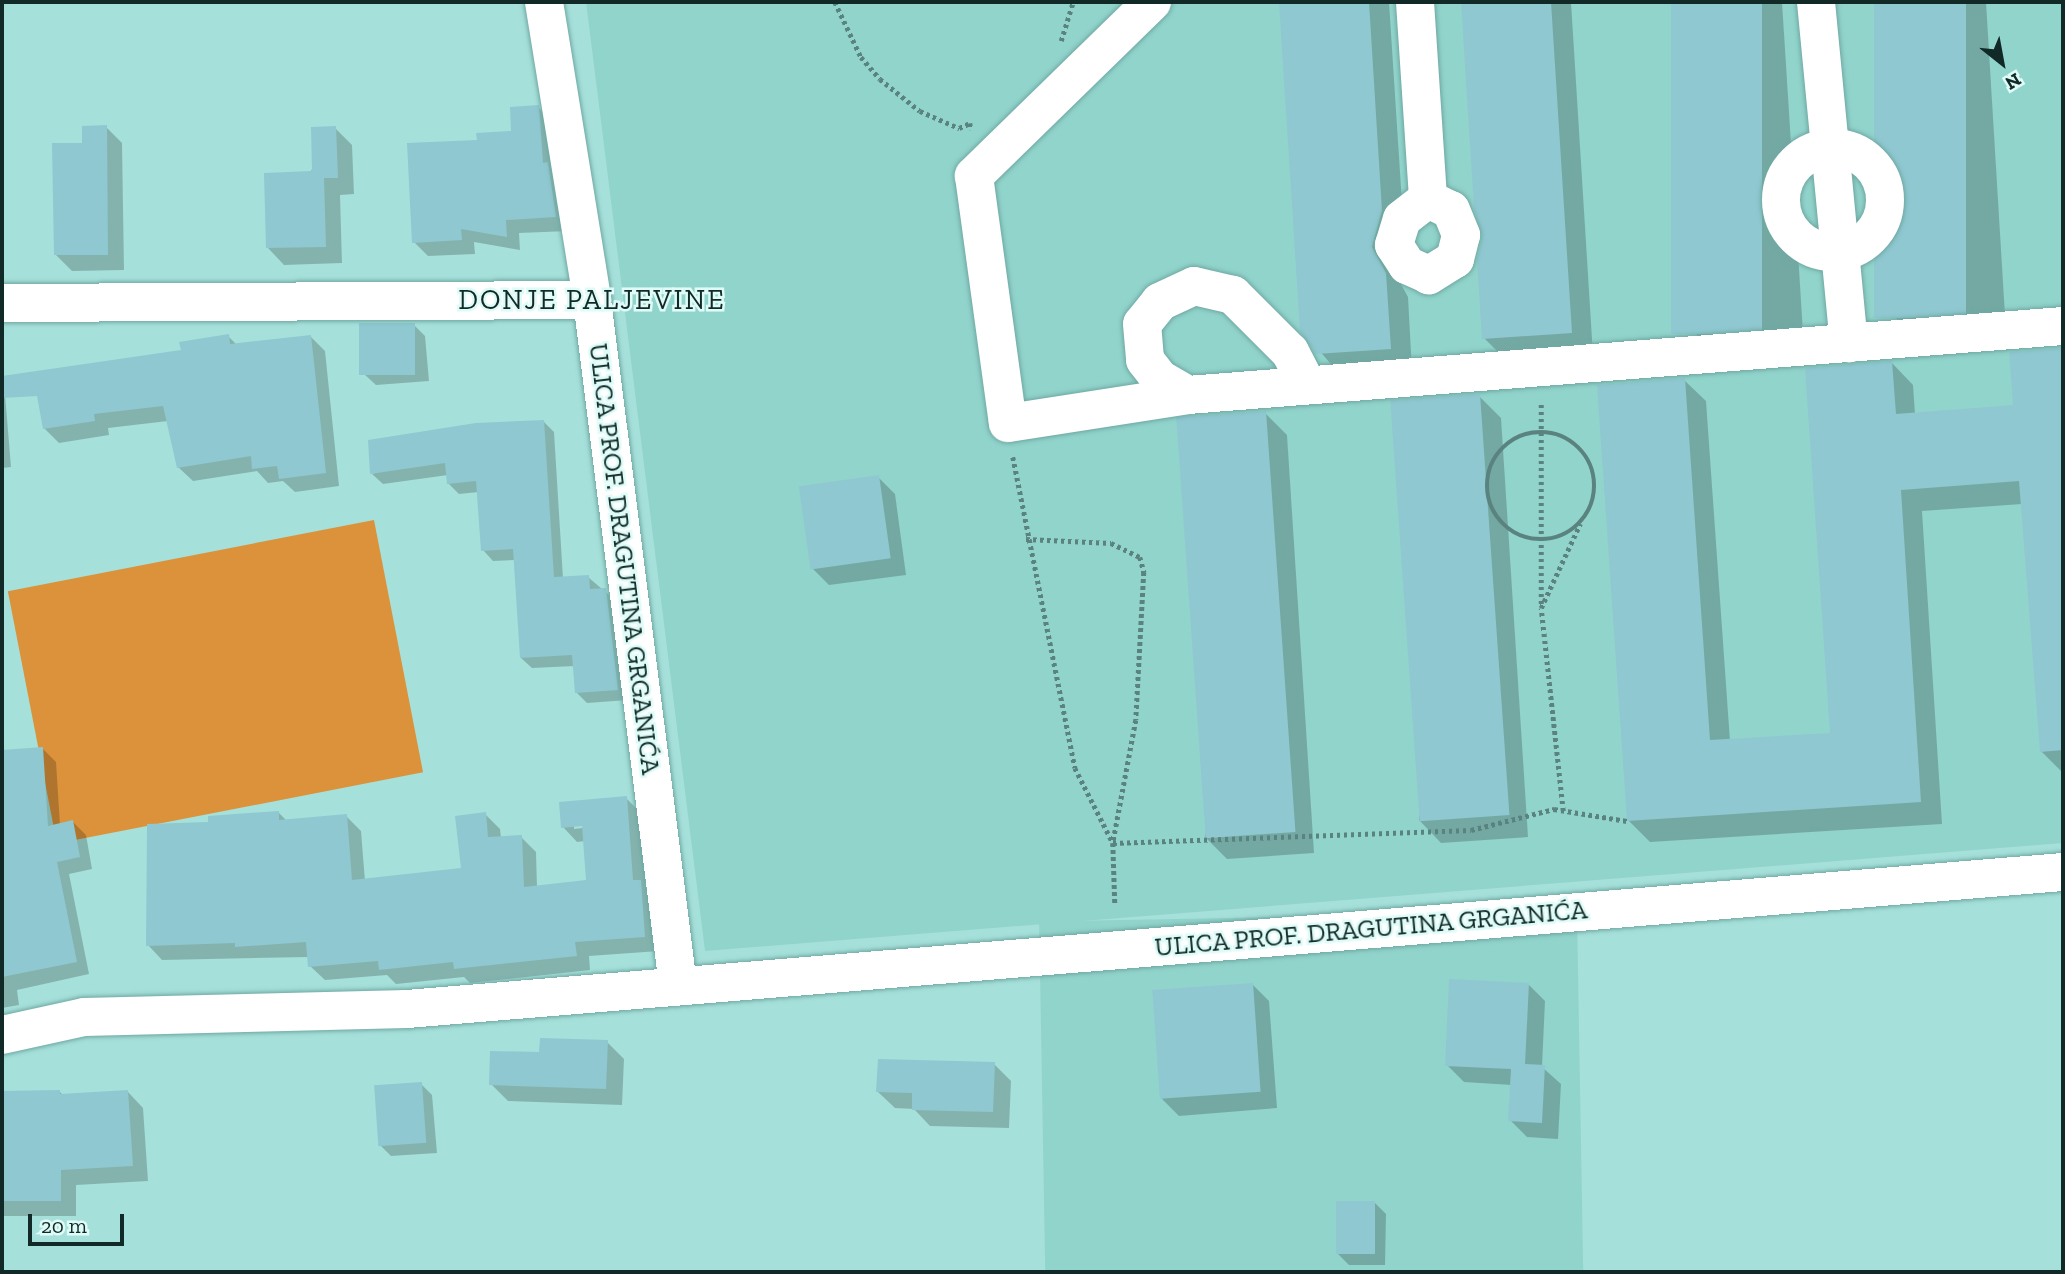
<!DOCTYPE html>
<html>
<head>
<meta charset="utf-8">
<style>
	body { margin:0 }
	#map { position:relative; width:2065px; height:1274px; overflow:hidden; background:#a6e0da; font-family:"Zilla Slab",serif }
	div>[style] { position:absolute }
	.built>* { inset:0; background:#91d4cc; transform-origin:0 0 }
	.green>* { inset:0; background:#db923a; transform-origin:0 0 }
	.shadow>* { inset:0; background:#0003 }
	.building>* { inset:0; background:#8fc8d1; transform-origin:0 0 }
	.path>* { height:4.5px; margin-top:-2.25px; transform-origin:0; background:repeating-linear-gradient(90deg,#5a837f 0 3.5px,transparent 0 7px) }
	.path>.ring { margin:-2.25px; padding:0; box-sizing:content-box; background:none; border:4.5px solid #5a837f; border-radius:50% }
	.roads { filter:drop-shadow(0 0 2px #6fa8a2) drop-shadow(0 0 2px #6fa8a2) }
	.minor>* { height:38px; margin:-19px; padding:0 19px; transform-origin:19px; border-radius:19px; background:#fff }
	.minor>.ring { margin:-19px; padding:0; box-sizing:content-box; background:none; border:38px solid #fff; border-radius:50% }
	span { translate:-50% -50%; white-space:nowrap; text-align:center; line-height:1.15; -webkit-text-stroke:5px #defbf7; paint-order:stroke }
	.street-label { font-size:26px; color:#112927 }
	.neighbourhood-label { font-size:28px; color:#112927; letter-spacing:2px }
	.frame { position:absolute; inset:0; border:4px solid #112927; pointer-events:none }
	.north { position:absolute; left:1967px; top:28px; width:70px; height:70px; -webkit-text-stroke:5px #defbf7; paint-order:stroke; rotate:149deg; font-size:19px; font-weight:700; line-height:28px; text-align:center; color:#112927 }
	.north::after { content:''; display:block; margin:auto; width:24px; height:32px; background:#112927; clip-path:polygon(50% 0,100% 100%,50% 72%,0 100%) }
	.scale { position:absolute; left:28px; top:1214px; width:96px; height:32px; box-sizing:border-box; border:4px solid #112927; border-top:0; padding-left:9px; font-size:21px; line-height:24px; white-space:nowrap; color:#112927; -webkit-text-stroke:5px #defbf7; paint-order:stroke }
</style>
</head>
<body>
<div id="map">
	<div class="built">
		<div style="clip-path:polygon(586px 2px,2063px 2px,2063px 843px,705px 951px)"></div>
		<div style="left:1577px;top:912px;width:360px;height:538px;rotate:89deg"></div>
	</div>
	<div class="green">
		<div style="left:374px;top:520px;width:257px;height:373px;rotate:79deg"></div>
	</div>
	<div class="shadow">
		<div style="clip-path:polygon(1280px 2px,1389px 2px,1404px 234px,1394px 271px,1408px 297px,1412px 371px,1340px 375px,1302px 330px)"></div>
		<div style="clip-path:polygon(1462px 2px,1571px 2px,1593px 355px,1506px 360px,1484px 338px,1484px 239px,1476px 209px)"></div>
		<div style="clip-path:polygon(1673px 2px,1782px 2px,1804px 348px,1716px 355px,1694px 332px)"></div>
		<div style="clip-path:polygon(1876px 2px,1986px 2px,2006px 332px,1917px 339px,1895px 317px)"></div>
		<div style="clip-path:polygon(538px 107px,552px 121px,569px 231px,519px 233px,520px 250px,474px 242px,475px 254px,428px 256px,414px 242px,478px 142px,513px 133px)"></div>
		<div style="clip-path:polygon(106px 127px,122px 143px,124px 270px,72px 271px,56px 255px,84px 144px)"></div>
		<div style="clip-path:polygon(335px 128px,352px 145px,354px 194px,340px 195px,342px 263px,284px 265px,268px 248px)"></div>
		<div style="clip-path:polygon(414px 325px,425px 336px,429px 381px,376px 385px,364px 374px)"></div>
		<div style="clip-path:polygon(228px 336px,237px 345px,311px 337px,325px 351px,339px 486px,295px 492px,283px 481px,268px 483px,257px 471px,193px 481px,178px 467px,168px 421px,108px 428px,109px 435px,59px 443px,44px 428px,183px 352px)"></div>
		<div style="clip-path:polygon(2063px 350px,2063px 773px,2041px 751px,2022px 504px,1922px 511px,1942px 824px,1650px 842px,1628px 820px,1684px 380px,1706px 401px,1730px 741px,1832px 734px,1892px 363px,1913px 385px,1915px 414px,2015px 406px,2011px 354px)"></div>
		<div style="clip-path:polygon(2px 358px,11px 467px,2px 468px)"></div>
		<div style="clip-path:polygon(1479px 396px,1501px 418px,1528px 837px,1441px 843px,1419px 820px)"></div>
		<div style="clip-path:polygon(1265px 413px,1287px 435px,1314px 853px,1227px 859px,1205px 837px)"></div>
		<div style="clip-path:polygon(543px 421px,554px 432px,563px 578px,588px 577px,616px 601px,628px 700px,587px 703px,576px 692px,575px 666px,532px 668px,521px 658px,515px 560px,493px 561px,483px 550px,479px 492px,459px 494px,448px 483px,448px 475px,383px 484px,372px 474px)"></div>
		<div style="clip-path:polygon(878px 477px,895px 494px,906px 575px,829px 585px,812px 568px)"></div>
		<div style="clip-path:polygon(43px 749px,56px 762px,60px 825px,73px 822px,86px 835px,92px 869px,69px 874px,89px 974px,17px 990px,19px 1005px,2px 1008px,2px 752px)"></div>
		<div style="clip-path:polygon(evenodd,626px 798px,641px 813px,646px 888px,655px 896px,659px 951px,589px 956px,590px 970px,470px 983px,464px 977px,396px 984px,387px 975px,325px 980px,310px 966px,309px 957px,162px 960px,148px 945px,210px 824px,278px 812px,287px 821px,346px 816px,361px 831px,365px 881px,463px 870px,485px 814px,500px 829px,501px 838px,521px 837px,536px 852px,537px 887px,588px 882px,585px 841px,577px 842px,563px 827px,626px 798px,591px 824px,591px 827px,574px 829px,574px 825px,591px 824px)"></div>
		<div style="clip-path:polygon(1252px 984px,1269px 1001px,1277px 1108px,1179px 1116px,1162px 1099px)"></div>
		<div style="clip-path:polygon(1528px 984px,1545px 1001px,1542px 1067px,1561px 1084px,1558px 1139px,1527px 1137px,1510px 1120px,1512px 1085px,1464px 1082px,1447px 1065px)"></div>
		<div style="clip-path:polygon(607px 1042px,624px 1059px,622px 1105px,508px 1101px,491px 1084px,541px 1054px)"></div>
		<div style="clip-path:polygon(994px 1064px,1011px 1081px,1009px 1128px,930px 1126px,914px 1109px,895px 1108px,878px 1092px)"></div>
		<div style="clip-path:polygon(421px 1084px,432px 1095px,437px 1153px,391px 1156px,380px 1145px)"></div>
		<div style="clip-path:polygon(60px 1092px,64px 1096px,128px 1092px,143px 1108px,148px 1181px,76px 1185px,76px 1216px,2px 1216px,2px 1105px)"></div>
		<div style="clip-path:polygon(1375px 1203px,1386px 1214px,1385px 1265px,1349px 1265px,1337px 1253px)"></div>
	</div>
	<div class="building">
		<div style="clip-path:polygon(1279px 2px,1369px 2px,1382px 211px,1372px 247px,1386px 273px,1391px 349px,1316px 354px,1300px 331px)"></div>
		<div style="clip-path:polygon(1461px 2px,1551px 2px,1572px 333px,1482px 339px,1477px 260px,1482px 239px,1474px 209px)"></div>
		<div style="left:1671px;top:2px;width:91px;height:332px"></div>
		<div style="left:1874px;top:2px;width:92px;height:316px"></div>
		<div style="clip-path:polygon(539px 105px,543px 163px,548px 162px,556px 217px,506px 220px,507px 237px,461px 229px,462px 240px,412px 243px,407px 143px,477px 140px,476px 133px,511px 131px,510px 107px)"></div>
		<div style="clip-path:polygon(107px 125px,108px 255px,54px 255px,52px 143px,82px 143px,82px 126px)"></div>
		<div style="clip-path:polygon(336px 126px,338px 178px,324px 178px,326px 247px,266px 248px,264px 173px,312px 171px,311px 127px)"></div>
		<div style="left:359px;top:323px;width:56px;height:52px"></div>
		<div style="clip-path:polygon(229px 334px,230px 344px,311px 335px,326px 473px,279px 479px,277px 466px,252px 469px,251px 456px,177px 468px,163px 406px,94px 414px,95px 421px,43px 429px,37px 396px,2px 398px,2px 376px,181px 350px,179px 342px)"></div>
		<div style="clip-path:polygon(2063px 348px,2063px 750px,2040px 752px,2019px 481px,1901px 490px,1921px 802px,1627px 821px,1597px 385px,1685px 378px,1710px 740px,1830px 733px,1805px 368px,1892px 361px,1896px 414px,2013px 405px,2009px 352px)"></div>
		<div style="left:1480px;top:394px;width:422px;height:90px;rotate:86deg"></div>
		<div style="left:1266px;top:411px;width:422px;height:90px;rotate:86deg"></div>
		<div style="clip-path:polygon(544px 420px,554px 577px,589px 575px,590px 589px,606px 588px,618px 690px,575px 693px,572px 655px,520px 658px,513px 549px,481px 551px,476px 481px,447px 484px,445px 463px,370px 474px,368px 440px,476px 423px)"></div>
		<div style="left:879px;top:475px;width:84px;height:81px;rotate:82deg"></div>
		<div style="clip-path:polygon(43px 747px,48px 826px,73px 820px,80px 857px,57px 862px,77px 962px,2px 977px,2px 750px)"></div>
		<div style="clip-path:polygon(627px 796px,633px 880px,641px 880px,645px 937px,575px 942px,577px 956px,454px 969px,453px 962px,379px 970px,378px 961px,308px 967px,306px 942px,235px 947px,235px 943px,146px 946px,147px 824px,208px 822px,208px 816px,279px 811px,279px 820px,347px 814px,352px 880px,461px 868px,455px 816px,486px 812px,488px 837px,522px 835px,524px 887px,586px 880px,582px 826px,561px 828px,559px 802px)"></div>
		<div style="clip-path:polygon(1449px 979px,1529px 983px,1525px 1064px,1545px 1065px,1542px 1123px,1508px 1121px,1511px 1069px,1445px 1066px)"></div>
		<div style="left:1253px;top:983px;width:109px;height:101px;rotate:86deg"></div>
		<div style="clip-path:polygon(540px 1038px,608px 1040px,606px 1089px,489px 1085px,490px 1051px,539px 1052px)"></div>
		<div style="clip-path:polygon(878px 1059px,995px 1062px,993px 1112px,912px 1110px,912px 1093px,876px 1092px)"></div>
		<div style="left:422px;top:1082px;width:61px;height:48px;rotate:86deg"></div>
		<div style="clip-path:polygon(60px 1090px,60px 1094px,128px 1090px,133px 1166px,61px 1170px,61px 1201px,2px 1201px,2px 1091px)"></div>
		<div style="left:1336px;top:1201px;width:39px;height:53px"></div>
	</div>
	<div class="path">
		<div style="left:835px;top:2px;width:61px;rotate:64.7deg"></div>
		<div style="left:861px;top:57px;width:29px;rotate:49deg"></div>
		<div style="left:880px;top:79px;width:51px;rotate:38.7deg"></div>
		<div style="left:920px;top:111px;width:43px;rotate:23.6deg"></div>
		<div style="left:959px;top:128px;width:12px;rotate:-24deg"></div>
		<div style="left:970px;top:123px;width:7px;rotate:82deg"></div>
		<div style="left:1061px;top:41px;width:41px;rotate:-72.9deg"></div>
		<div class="ring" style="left:1487px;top:432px;width:103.5px;height:103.5px"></div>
		<div style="left:1013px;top:457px;width:317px;rotate:78.7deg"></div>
		<div style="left:1075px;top:768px;width:84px;rotate:63.1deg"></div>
		<div style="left:1113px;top:843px;width:358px;rotate:-2.1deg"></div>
		<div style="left:1471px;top:830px;width:86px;rotate:-14.2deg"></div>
		<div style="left:1554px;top:809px;width:74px;rotate:9.3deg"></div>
		<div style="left:1026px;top:539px;width:85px;rotate:2.7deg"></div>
		<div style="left:1111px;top:543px;width:32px;rotate:26deg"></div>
		<div style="left:1140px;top:557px;width:16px;rotate:75deg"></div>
		<div style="left:1144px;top:572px;width:148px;rotate:93.1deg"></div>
		<div style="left:1136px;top:720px;width:125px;rotate:100.6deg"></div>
		<div style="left:1113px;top:843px;width:61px;rotate:88.1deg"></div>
		<div style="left:1541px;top:604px;width:201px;rotate:-90deg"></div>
		<div style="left:1563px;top:811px;width:204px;rotate:-96.2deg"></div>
		<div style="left:1541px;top:608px;width:93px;rotate:-65.1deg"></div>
	</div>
	<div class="roads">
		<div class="minor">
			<div style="left:544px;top:2px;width:302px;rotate:80.8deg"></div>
			<div style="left:1152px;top:2px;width:249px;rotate:135.7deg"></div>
			<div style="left:974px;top:176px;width:249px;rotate:82.2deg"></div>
			<div style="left:1008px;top:423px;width:182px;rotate:-8.8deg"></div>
			<div style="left:1415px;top:2px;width:197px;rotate:86.2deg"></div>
			<div style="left:1816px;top:2px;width:343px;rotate:84.5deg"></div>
			<div class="ring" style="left:1781px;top:148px;width:66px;height:66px"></div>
			<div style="left:1428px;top:199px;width:25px;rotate:26deg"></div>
			<div style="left:1451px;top:210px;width:27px;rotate:68deg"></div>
			<div style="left:1461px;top:235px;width:25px;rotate:104deg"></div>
			<div style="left:1455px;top:259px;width:31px;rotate:148deg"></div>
			<div style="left:1429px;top:275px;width:24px;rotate:-156deg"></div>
			<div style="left:1407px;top:265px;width:24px;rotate:-123deg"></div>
			<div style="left:1394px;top:245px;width:27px;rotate:-73deg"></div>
			<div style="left:1402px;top:219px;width:33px;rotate:-38deg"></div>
			<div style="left:2px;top:303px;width:590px;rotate:-0.29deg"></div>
			<div style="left:592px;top:300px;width:691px;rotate:82.85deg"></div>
			<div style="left:1307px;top:385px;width:37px;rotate:-117deg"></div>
			<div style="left:1290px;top:352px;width:81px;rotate:-135deg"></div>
			<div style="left:1233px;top:295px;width:40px;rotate:-167deg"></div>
			<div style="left:1194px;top:286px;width:38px;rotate:155deg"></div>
			<div style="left:1160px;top:302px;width:28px;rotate:129deg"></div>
			<div style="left:1142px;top:324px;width:36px;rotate:85deg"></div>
			<div style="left:1145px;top:360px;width:24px;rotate:52deg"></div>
			<div style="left:1160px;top:379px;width:32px;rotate:30deg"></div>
			<div style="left:1188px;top:395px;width:878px;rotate:-4.51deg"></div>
			<div style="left:2px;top:1035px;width:84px;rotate:-12.4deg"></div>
			<div style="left:84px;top:1017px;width:323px;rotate:-1.4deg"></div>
			<div style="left:407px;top:1009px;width:1662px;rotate:-4.73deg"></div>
		</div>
	</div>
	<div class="street-label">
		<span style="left:624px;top:559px;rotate:83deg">ULICA PROF. DRAGUTINA GRGANIĆA</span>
		<span style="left:1371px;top:929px;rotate:-5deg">ULICA PROF. DRAGUTINA GRGANIĆA</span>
	</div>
	<div class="neighbourhood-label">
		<span style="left:592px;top:300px">DONJE PALJEVINE</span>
	</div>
	<div class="frame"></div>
	<div class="north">N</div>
	<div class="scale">20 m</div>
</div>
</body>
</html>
